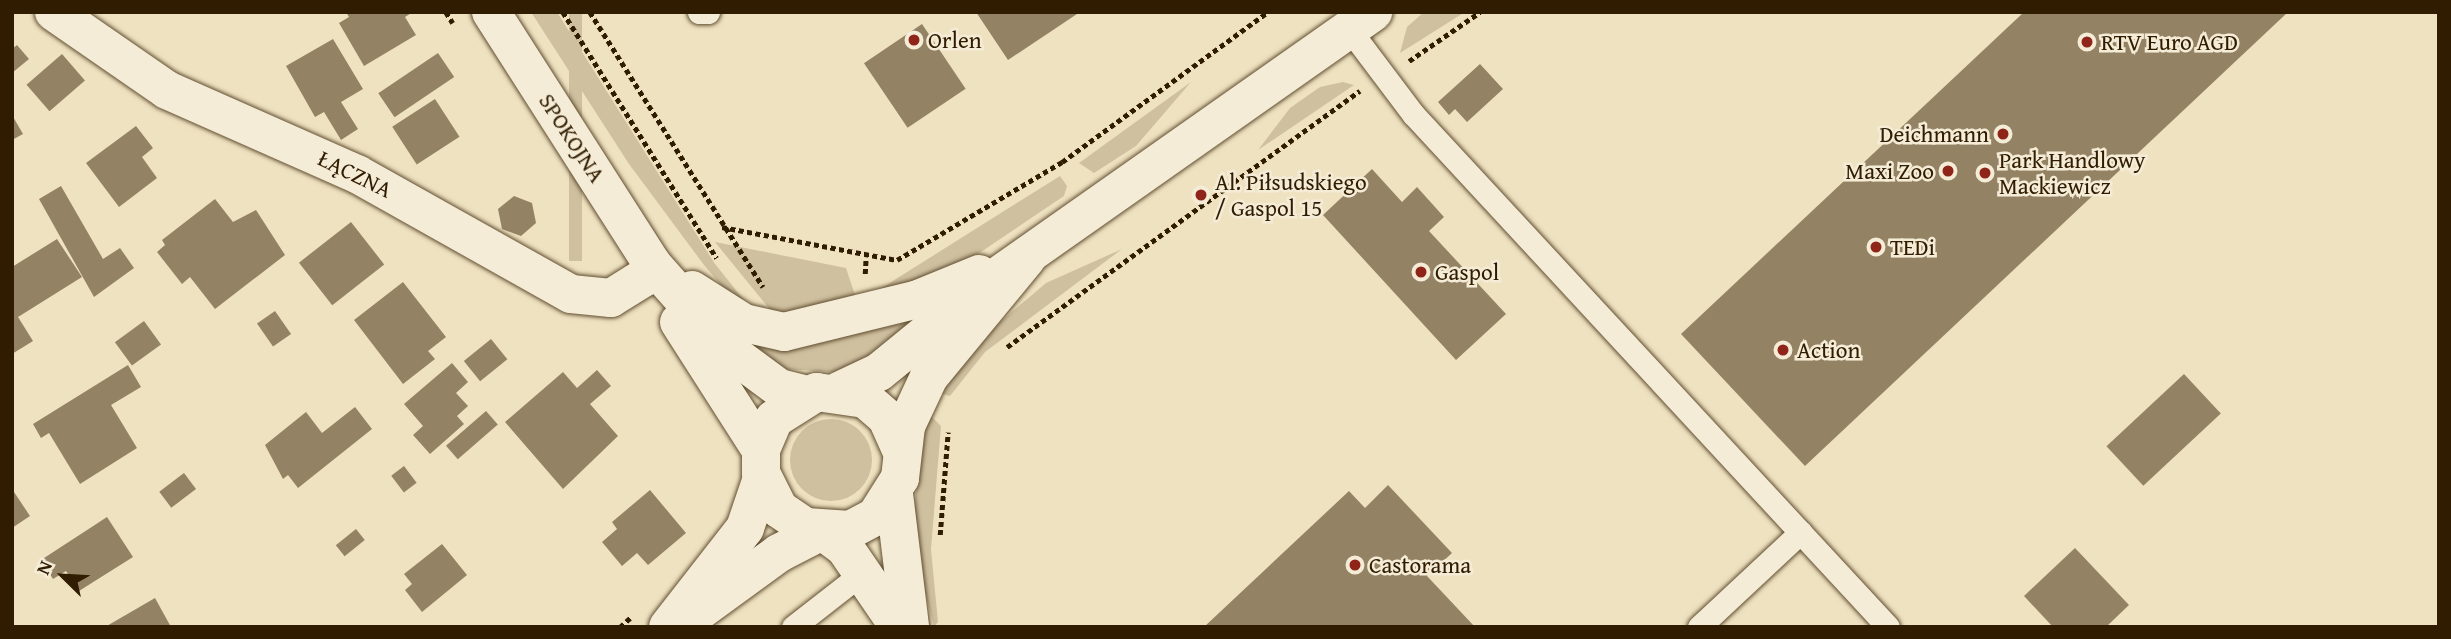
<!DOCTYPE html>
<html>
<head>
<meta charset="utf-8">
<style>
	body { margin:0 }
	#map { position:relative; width:2451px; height:639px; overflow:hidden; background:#efe2c1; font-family:"Gentium Book Plus",serif }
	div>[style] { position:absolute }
	.green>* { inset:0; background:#cfc0a0; transform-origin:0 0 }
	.round { border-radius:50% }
	.building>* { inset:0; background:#938364; transform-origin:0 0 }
	.path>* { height:4.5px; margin-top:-2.25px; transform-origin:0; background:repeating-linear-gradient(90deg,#301c00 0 5px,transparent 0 8.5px) }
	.roads { filter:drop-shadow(0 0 2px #604e30) drop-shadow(0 0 2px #604e30) }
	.service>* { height:23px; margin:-11.5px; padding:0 11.5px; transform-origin:11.5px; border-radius:11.5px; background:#f5ecd7 }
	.minor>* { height:38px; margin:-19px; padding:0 19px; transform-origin:19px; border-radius:19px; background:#f5ecd7 }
	.tertiary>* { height:38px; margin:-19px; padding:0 19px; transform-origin:19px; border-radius:19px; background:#f5ecd7 }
	.dots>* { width:19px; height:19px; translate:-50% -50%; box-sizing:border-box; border:4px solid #f5ecd7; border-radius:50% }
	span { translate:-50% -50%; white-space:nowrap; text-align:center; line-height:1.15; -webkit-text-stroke:5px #f5ecd7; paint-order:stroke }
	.poi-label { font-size:23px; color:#301c00 }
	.left { translate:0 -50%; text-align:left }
	.right { translate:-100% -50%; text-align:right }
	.street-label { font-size:23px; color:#301c00 }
	.frame { position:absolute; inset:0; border:14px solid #301c00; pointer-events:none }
	.north { position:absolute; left:28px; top:541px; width:70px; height:70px; -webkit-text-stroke:5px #f5ecd7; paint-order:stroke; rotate:294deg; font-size:19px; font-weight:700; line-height:28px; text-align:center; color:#301c00 }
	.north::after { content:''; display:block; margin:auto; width:24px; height:32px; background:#301c00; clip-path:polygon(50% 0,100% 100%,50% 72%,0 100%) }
</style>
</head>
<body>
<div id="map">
	<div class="green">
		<div style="clip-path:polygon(531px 12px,557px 12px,715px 264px,752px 310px,731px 297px,704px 265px,629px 164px)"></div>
		<div style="left:569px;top:12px;width:13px;height:249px"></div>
		<div style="clip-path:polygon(1424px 12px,1465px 12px,1400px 53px,1407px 27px)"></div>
		<div style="clip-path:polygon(1191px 82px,1136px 146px,1094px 173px,1079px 163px)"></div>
		<div style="clip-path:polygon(1343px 82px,1354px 85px,1258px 150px,1290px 108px,1320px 87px)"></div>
		<div style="clip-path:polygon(1060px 176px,1067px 186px,1064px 196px,969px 260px,937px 277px,880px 289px)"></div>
		<div style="clip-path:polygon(715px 242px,846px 268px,857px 301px,776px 317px)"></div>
		<div style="clip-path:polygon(1122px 249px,985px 352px,950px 396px,940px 393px,981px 338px,1046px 283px)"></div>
		<div style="clip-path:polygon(921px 312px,887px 350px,834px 372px,785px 369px,742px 339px)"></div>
		<div style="clip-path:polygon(930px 415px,941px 426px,931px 549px,938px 622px,934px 627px,912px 540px,920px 449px)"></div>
		<div class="round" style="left:790px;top:419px;width:82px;height:82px"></div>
	</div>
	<div class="building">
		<div style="clip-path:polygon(346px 12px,413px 12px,405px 17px,416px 35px,364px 66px,339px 23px,349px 17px)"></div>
		<div style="clip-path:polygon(976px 12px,1080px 12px,1008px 60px)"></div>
		<div style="clip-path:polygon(2024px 12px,2288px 12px,1805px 466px,1681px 334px)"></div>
		<div style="left:922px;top:24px;width:78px;height:70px;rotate:56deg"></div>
		<div style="clip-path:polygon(333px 39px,363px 89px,341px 102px,358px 129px,341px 140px,324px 112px,315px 117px,286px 66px)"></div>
		<div style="clip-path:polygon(17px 45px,29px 59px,12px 73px,12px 49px)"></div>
		<div style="left:438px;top:53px;width:29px;height:72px;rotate:56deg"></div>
		<div style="left:62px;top:54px;width:35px;height:47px;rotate:49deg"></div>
		<div style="clip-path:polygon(1480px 64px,1503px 89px,1467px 122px,1455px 109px,1449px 115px,1438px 102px)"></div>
		<div style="left:435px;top:99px;width:45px;height:51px;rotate:57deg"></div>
		<div style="clip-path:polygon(12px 115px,23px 134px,12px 140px)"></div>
		<div style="clip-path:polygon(136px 126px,153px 148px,142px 157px,157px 178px,119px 207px,86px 163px)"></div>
		<div style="clip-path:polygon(1372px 169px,1402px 202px,1417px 187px,1444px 217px,1429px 231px,1506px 314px,1456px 360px,1323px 215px)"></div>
		<div style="clip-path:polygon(61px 186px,103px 259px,120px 248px,134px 268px,94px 297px,39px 199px)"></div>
		<div style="clip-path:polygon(514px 196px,532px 203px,536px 223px,521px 236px,502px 229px,498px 209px)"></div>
		<div style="clip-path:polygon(215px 199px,233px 222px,256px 210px,285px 255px,215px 309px,190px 277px,182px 284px,157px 252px,165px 245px,162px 240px)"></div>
		<div style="left:351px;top:222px;width:54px;height:66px;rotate:52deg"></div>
		<div style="clip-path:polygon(57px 239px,82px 277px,18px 317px,33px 341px,12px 354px,12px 267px)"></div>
		<div style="clip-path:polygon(403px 282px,446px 337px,428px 351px,435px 359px,403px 384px,354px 320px)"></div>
		<div style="left:275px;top:311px;width:28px;height:22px;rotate:55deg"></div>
		<div style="left:144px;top:321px;width:29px;height:36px;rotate:54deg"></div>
		<div style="left:491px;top:339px;width:26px;height:35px;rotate:51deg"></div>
		<div style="clip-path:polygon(452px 363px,468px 382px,456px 393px,468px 406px,457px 416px,464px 424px,430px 454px,413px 435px,423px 426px,404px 404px)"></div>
		<div style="clip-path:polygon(128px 365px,141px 387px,111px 405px,137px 448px,80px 484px,49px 433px,41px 438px,33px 424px)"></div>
		<div style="clip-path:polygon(597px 370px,611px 386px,590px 404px,618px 436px,563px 489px,505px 422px,563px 372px,577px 388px)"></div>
		<div style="left:2184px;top:374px;width:54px;height:106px;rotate:47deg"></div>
		<div style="clip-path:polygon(355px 407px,372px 429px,298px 488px,288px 475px,283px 479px,265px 445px,306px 412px,322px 433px)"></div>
		<div style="left:486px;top:411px;width:18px;height:53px;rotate:49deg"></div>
		<div style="left:404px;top:466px;width:21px;height:16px;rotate:53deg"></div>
		<div style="left:184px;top:473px;width:20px;height:31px;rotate:53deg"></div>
		<div style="clip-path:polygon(1388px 485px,1452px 553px,1427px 576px,1475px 627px,1204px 627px,1349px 491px,1365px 508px)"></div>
		<div style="clip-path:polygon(12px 489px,30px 516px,12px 528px)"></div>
		<div style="clip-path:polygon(650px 490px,686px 533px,648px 565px,637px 553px,622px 566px,602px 542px,617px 529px,612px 522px)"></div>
		<div style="clip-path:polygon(107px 517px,133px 557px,79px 591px,66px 571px,53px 579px,41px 560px)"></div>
		<div style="left:356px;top:529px;width:14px;height:26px;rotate:51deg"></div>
		<div style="clip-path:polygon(442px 544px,467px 575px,422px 612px,405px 590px,412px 584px,404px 574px)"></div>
		<div style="clip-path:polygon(2075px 548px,2129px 605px,2106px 627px,2053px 627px,2024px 596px)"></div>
		<div style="clip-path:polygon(155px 598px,171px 627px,105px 627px)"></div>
	</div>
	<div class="path">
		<div style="left:446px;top:12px;width:13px;rotate:58deg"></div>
		<div style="left:563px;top:12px;width:290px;rotate:58deg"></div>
		<div style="left:590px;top:12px;width:325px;rotate:57.8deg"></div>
		<div style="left:1409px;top:61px;width:86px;rotate:-34.6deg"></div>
		<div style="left:722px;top:227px;width:178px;rotate:10.7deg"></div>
		<div style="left:897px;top:260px;width:192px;rotate:-30.7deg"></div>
		<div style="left:1062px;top:162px;width:255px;rotate:-36.1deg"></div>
		<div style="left:865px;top:274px;width:17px;rotate:-87deg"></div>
		<div style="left:1007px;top:347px;width:436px;rotate:-36deg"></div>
		<div style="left:940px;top:535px;width:103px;rotate:-85.6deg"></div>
		<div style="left:620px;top:627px;width:15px;rotate:-42deg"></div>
	</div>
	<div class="roads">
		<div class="service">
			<div style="left:699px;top:12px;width:9px"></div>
			<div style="left:1349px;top:29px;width:106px;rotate:53deg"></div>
			<div style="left:1413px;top:114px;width:699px;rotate:47.2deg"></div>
			<div style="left:793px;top:627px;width:88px;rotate:-38deg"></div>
			<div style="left:1699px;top:627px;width:139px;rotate:-43deg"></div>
		</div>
		<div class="minor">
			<div style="left:54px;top:12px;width:137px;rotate:34.6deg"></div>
			<div style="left:167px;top:90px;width:208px;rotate:23.9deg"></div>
			<div style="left:357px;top:174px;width:245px;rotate:29.3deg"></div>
			<div style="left:571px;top:294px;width:40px;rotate:5.7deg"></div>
			<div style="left:611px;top:298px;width:40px;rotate:-32deg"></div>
			<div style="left:645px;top:277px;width:15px;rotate:-62deg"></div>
		</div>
		<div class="tertiary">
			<div style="left:491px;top:12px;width:299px;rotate:57.4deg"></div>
			<div style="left:652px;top:264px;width:116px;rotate:48.5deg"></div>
			<div style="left:729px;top:351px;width:62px;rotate:36.5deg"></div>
			<div style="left:779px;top:388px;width:29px;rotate:14deg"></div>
			<div style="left:692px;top:290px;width:62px;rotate:32.4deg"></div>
			<div style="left:744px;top:323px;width:41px;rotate:12.7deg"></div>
			<div style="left:784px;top:332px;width:138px;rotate:-13.8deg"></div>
			<div style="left:918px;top:299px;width:66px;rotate:-22.3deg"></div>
			<div style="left:679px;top:322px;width:152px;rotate:57.4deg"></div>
			<div style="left:839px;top:391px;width:44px;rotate:-25.4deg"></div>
			<div style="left:879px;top:372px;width:146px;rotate:-39.2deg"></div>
			<div style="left:992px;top:280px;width:466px;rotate:-35.1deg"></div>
			<div style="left:902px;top:452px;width:37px;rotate:-114deg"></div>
			<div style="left:887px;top:418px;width:29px;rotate:-139deg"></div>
			<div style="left:865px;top:399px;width:49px;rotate:-171.7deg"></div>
			<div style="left:817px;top:392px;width:51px;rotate:147.9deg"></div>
			<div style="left:774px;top:419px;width:34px;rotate:113deg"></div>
			<div style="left:761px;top:450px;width:23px;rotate:90deg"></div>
			<div style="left:761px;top:473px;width:40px;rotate:63.4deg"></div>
			<div style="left:779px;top:509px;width:32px;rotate:34deg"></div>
			<div style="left:806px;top:527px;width:44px;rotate:3.9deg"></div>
			<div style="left:850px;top:530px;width:30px;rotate:-28deg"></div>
			<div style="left:876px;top:516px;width:45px;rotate:-57.7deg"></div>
			<div style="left:900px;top:478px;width:52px;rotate:-83.4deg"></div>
			<div style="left:906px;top:426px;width:54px;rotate:-64.9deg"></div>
			<div style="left:929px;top:377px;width:154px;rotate:-50.5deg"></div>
			<div style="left:894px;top:494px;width:134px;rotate:83.1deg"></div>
			<div style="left:822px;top:531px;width:29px;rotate:36deg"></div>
			<div style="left:845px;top:548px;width:96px;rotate:55.6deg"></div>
			<div style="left:690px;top:618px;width:110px;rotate:-36.1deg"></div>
			<div style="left:779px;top:553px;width:48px;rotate:-27.1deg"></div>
			<div style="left:668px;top:627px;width:125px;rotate:-52.1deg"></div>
			<div style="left:745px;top:528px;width:53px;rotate:-71.2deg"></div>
		</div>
	</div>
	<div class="dots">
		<div style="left:914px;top:40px;background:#8f2418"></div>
		<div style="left:2087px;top:42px;background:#8f2418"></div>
		<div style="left:2003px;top:134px;background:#8f2418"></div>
		<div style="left:1948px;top:171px;background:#8f2418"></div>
		<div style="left:1985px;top:173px;background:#8f2418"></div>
		<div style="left:1201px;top:195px;background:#8f2418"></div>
		<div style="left:1876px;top:247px;background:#8f2418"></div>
		<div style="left:1421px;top:272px;background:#8f2418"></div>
		<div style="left:1783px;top:350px;background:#8f2418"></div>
		<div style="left:1355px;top:565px;background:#8f2418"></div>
	</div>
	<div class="poi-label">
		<span class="left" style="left:928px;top:40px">Orlen</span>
		<span class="left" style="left:2101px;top:42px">RTV Euro AGD</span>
		<span class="right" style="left:1989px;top:134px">Deichmann</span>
		<span class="left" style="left:1999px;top:173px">Park Handlowy<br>Mackiewicz</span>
		<span class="right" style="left:1934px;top:171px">Maxi Zoo</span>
		<span class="left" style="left:1215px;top:195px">Al. Piłsudskiego<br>/ Gaspol 15</span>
		<span class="left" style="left:1890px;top:247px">TEDi</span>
		<span class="left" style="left:1435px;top:272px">Gaspol</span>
		<span class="left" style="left:1797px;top:350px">Action</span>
		<span class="left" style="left:1369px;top:565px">Castorama</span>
	</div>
	<div class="street-label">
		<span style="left:572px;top:138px;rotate:57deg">SPOKOJNA</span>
		<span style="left:355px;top:174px;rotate:26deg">ŁĄCZNA</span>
	</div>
	<div class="frame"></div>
	<div class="north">N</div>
</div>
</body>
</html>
